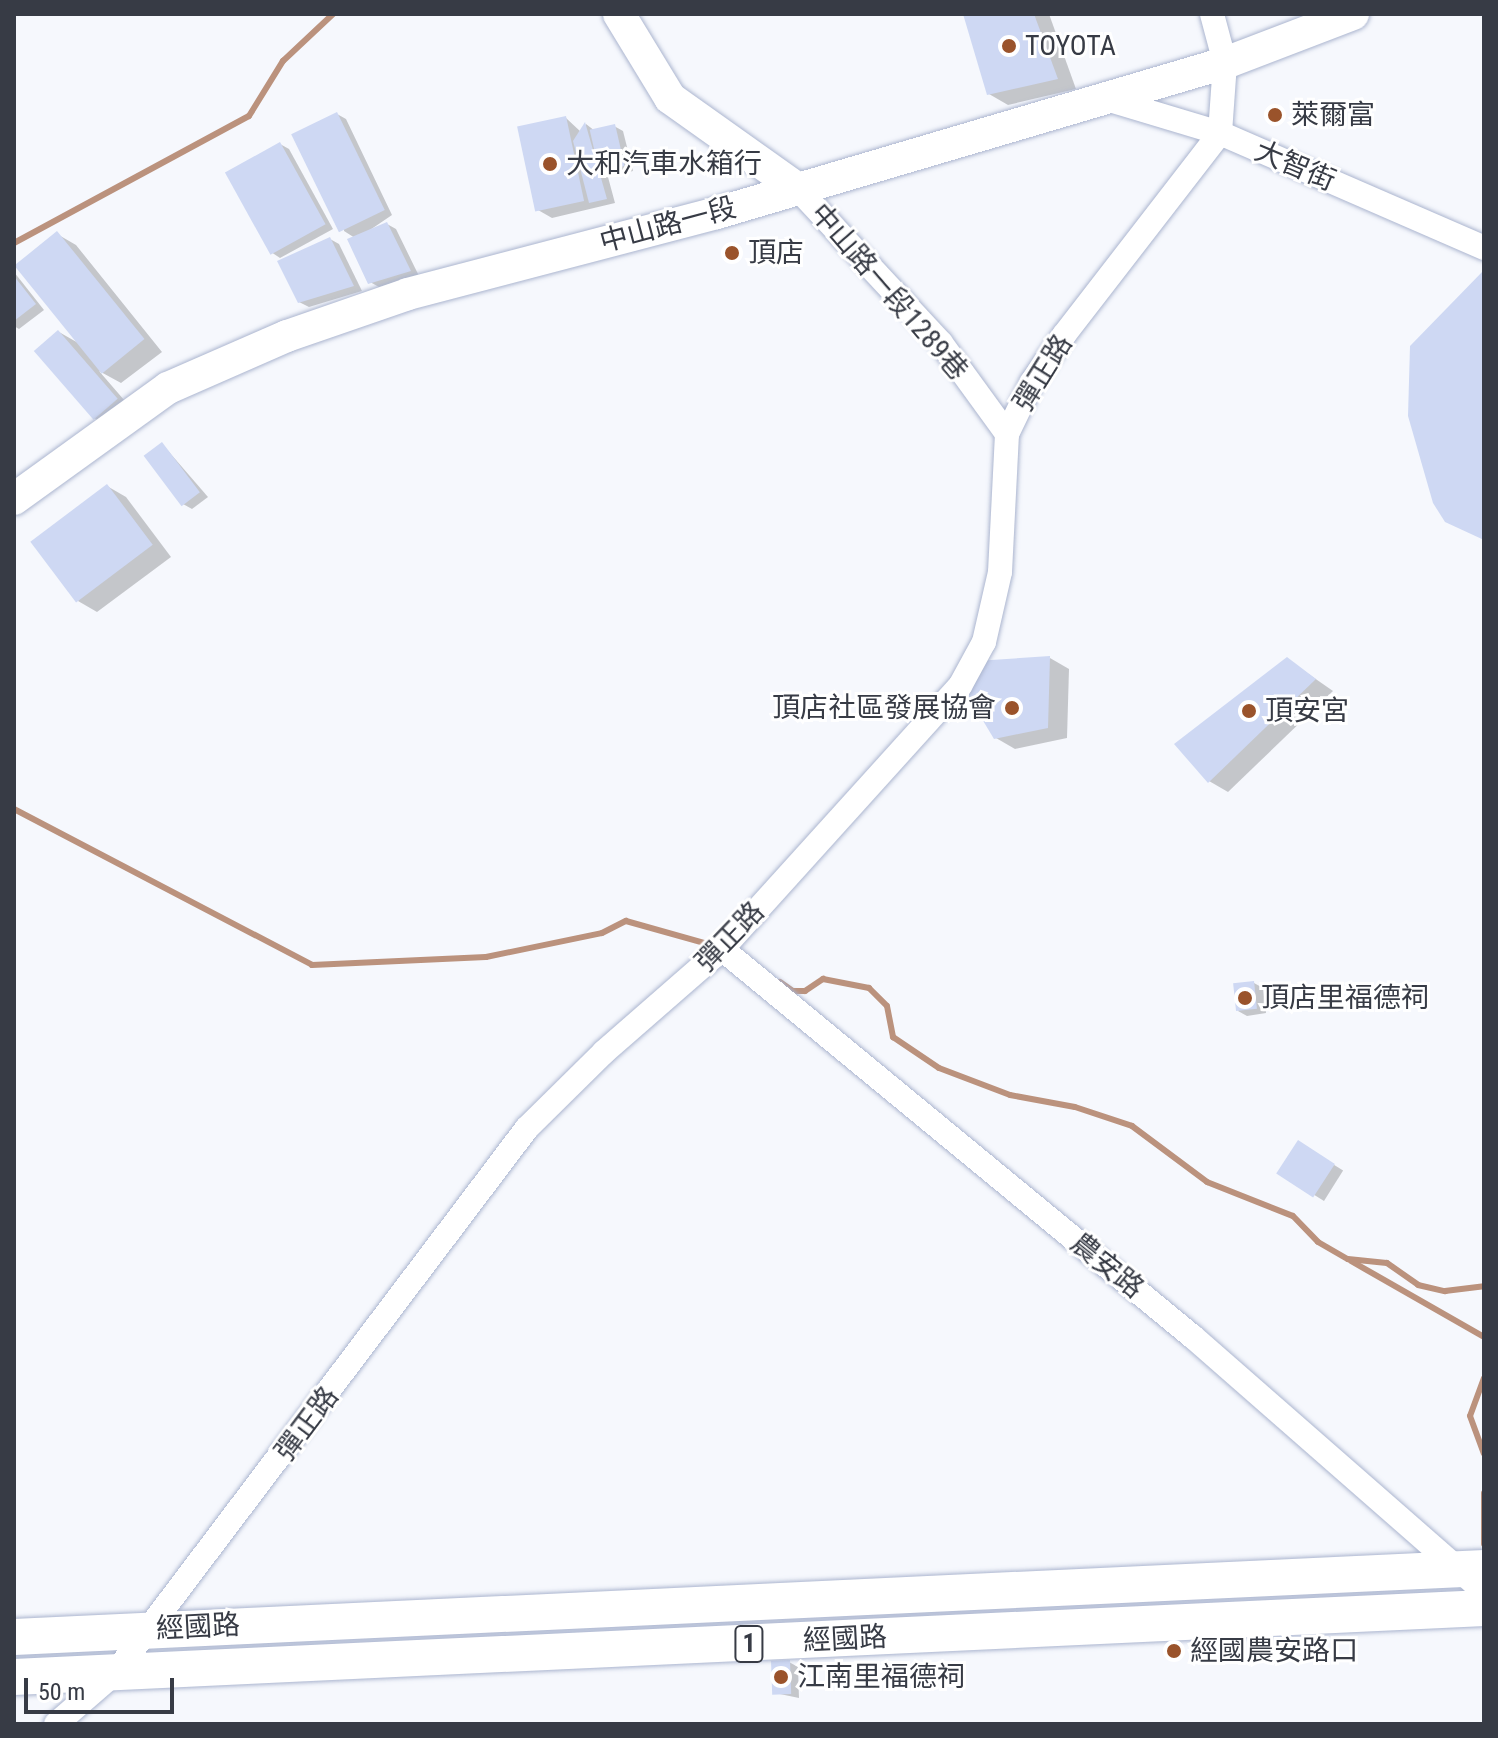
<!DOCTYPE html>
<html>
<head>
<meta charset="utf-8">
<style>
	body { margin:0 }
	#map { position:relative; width:1498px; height:1738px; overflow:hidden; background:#f6f8fd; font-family:"Roboto Condensed","Noto Sans TC",sans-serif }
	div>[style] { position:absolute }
	.shadow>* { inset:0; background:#0003; transform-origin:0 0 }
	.stream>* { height:6px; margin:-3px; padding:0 3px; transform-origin:3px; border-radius:3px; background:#bb927d }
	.building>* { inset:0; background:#ced8f3; transform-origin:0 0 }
	.roads { filter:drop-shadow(0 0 2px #abb5cf) drop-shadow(0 0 2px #abb5cf) }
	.street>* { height:24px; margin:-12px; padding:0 12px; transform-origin:12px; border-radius:12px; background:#fff }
	.secondary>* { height:32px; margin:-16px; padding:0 16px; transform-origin:16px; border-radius:16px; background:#fff }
	.primary>* { height:36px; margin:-18px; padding:0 18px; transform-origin:18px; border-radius:18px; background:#fff }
	.dots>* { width:22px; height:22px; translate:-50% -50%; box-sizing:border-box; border:4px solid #fff; border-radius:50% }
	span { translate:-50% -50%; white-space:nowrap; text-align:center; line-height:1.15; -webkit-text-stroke:6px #fff; paint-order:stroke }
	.shield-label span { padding:2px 6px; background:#fff; border:2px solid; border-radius:6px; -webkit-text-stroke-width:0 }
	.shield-label { font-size:26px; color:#373b45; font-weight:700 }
	.poi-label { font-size:28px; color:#373b45 }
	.left { translate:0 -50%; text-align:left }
	.right { translate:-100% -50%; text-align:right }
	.street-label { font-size:28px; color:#373b45 }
	.frame { position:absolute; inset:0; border:16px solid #373b45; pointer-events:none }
	.scale { position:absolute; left:24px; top:1678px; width:150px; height:36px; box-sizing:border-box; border:4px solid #373b45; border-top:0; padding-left:10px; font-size:24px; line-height:28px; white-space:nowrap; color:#373b45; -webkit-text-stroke:6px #fff; paint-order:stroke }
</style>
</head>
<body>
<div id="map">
	<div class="shadow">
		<div style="clip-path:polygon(965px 14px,1049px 14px,1076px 89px,1008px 105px,989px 94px)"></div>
		<div style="clip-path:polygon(337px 114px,346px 119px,392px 215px,367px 232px,387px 224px,396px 229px,419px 276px,379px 287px,370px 282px,355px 238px,344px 231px)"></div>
		<div style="clip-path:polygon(566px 118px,581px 132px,586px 124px,595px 131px,614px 126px,623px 131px,633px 171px,608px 177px,615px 203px,552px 218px,538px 210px)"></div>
		<div style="clip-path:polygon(280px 144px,289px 149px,333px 229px,280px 258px,271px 252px)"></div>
		<div style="clip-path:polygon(57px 234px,76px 245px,162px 352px,121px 383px,99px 371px,131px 408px,109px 426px,94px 418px,59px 332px,80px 344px)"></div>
		<div style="clip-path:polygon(330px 239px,339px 244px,362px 291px,309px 307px,299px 302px)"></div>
		<div style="clip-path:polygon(14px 272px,44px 310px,19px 329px,14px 326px)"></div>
		<div style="clip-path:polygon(163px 445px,208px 497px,192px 509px,183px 504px)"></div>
		<div style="clip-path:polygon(107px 486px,126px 497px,171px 557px,97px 612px,78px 601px)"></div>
		<div style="clip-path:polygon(1050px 658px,1069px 669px,1067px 738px,1015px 749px,996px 738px)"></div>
		<div style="clip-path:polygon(1287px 659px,1333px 691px,1228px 792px,1209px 781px)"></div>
		<div style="clip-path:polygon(1254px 983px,1263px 988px,1266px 1013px,1247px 1016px,1238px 1011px)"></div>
		<div style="left:1299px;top:1143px;width:52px;height:36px;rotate:32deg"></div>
		<div style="clip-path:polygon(789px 1662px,798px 1667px,799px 1698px,775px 1693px)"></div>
	</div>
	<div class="stream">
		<div style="left:14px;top:243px;width:267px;rotate:-28.4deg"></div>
		<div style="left:249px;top:116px;width:65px;rotate:-58.3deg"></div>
		<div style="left:283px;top:61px;width:69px;rotate:-43.2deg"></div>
		<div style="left:14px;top:809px;width:336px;rotate:27.6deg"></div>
		<div style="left:312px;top:965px;width:174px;rotate:-2.6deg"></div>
		<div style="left:486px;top:957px;width:118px;rotate:-11.7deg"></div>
		<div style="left:602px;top:933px;width:27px;rotate:-27deg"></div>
		<div style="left:626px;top:921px;width:92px;rotate:15.7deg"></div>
		<div style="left:780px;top:982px;width:16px;rotate:35deg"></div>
		<div style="left:793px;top:991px;width:12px"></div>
		<div style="left:805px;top:991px;width:22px;rotate:-34deg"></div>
		<div style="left:823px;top:979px;width:47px;rotate:11.1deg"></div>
		<div style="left:869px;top:988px;width:25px;rotate:45deg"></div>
		<div style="left:887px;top:1006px;width:32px;rotate:79deg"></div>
		<div style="left:893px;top:1037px;width:55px;rotate:34deg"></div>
		<div style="left:939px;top:1068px;width:76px;rotate:20.8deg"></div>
		<div style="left:1010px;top:1095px;width:66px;rotate:10.5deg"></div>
		<div style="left:1075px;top:1107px;width:60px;rotate:18.4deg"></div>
		<div style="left:1132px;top:1126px;width:94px;rotate:36.7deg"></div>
		<div style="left:1207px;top:1182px;width:92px;rotate:21.6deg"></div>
		<div style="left:1293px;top:1216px;width:36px;rotate:46deg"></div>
		<div style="left:1318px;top:1242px;width:34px;rotate:30deg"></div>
		<div style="left:1348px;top:1259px;width:39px;rotate:6deg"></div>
		<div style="left:1387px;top:1263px;width:38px;rotate:35deg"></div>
		<div style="left:1418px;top:1285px;width:28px;rotate:13deg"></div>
		<div style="left:1445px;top:1291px;width:39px;rotate:-7deg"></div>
		<div style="left:1351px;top:1261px;width:153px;rotate:29.7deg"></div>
		<div style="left:1484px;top:1378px;width:40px;rotate:110.2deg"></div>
		<div style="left:1470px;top:1416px;width:40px;rotate:69.8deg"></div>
		<div style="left:1484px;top:1493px;width:51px;rotate:90deg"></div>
	</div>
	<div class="building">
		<div style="clip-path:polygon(963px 14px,1034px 14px,1058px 79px,987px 95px)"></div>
		<div style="left:337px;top:112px;width:109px;height:51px;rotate:64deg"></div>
		<div style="left:566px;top:116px;width:87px;height:50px;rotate:78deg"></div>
		<div style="clip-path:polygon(585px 122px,607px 199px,589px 203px,573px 141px)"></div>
		<div style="left:615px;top:124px;width:43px;height:26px;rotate:77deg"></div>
		<div style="left:280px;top:142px;width:94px;height:63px;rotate:61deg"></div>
		<div style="clip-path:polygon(387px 222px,411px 271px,368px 284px,347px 239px)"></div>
		<div style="left:57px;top:231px;width:139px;height:55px;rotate:51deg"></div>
		<div style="clip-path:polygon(330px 237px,354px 286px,298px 303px,277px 261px)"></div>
		<div style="clip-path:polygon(1484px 270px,1484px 540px,1445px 522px,1433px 503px,1408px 416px,1410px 346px)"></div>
		<div style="clip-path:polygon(14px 276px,36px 304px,14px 321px)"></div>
		<div style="left:58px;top:330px;width:91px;height:32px;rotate:49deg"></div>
		<div style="left:162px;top:442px;width:63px;height:23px;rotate:53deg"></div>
		<div style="left:107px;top:484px;width:76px;height:96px;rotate:53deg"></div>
		<div style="clip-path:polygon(1050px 656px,1048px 728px,994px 739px,964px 689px,976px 661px)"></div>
		<div style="clip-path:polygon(1287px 657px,1316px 679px,1208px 783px,1174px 744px)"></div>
		<div style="left:1254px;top:981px;width:28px;height:21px;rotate:84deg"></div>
		<div style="left:1298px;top:1140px;width:44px;height:40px;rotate:33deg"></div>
		<div style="left:790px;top:1660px;width:34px;height:19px;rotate:88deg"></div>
	</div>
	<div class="roads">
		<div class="street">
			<div style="left:1103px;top:98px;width:122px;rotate:16.7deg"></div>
			<div style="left:1220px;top:133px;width:288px;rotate:23.5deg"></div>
			<div style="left:798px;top:189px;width:210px;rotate:47.1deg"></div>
			<div style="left:941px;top:343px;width:112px;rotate:54deg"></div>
			<div style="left:722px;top:949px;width:610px;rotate:39.48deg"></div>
			<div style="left:1193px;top:1337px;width:387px;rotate:41.2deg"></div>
			<div style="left:56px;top:1724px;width:79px;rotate:-40.9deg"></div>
			<div style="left:116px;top:1672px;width:682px;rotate:-52.93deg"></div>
			<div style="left:527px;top:1128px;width:108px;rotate:-44.6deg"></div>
			<div style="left:604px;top:1052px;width:157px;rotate:-41.1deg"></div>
			<div style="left:722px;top:949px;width:355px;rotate:-47.9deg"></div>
			<div style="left:960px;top:686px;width:50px;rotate:-61.4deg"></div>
			<div style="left:984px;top:642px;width:72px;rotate:-77.1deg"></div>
			<div style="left:1000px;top:572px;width:138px;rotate:-87.1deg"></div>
			<div style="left:1007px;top:434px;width:58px;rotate:-64.3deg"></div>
			<div style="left:1032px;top:382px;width:57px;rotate:-55.8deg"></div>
			<div style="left:1064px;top:335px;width:255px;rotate:-52.3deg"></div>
			<div style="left:1220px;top:133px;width:70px;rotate:-85.9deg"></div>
			<div style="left:1225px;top:63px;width:51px;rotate:-104.9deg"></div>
		</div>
		<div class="secondary">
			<div style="left:619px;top:14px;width:98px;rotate:58.7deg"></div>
			<div style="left:670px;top:98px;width:157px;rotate:35.4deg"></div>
			<div style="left:14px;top:499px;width:190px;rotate:-35.8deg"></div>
			<div style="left:168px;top:388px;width:130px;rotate:-23.6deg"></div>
			<div style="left:287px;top:336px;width:128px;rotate:-19.1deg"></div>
			<div style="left:408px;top:294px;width:319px;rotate:-14.7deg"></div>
			<div style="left:717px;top:213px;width:530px;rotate:-16.45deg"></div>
			<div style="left:1225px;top:63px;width:137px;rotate:-20.9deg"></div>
		</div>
		<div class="primary">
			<div style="left:14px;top:1637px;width:1472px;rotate:-2.69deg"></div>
			<div style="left:14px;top:1677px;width:1472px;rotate:-2.69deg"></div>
		</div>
	</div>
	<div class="dots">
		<div style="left:1009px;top:46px;background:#9a532b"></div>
		<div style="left:1275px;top:115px;background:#9a532b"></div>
		<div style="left:550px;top:164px;background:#9a532b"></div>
		<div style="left:732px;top:253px;background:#9a532b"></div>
		<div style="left:1012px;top:708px;background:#9a532b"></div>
		<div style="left:1249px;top:711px;background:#9a532b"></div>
		<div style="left:1245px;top:998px;background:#9a532b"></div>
		<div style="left:1174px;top:1651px;background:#9a532b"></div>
		<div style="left:781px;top:1677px;background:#9a532b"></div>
	</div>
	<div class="shield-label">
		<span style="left:749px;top:1644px">1</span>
	</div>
	<div class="poi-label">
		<span class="left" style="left:1025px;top:46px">TOYOTA</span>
		<span class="left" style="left:1291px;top:115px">萊爾富</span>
		<span class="left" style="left:566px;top:164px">大和汽車水箱行</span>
		<span class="left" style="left:748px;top:253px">頂店</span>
		<span class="right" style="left:996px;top:708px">頂店社區發展協會</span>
		<span class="left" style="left:1265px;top:711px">頂安宮</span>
		<span class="left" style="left:1261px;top:998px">頂店里福德祠</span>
		<span class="left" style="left:1190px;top:1651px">經國農安路口</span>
		<span class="left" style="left:797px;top:1677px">江南里福德祠</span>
	</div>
	<div class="street-label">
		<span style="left:1295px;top:166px;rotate:23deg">大智街</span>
		<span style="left:668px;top:225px;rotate:-15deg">中山路一段</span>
		<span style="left:889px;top:292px;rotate:49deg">中山路一段1289巷</span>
		<span style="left:1043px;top:373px;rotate:-58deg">彈正路</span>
		<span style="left:730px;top:937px;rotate:-46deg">彈正路</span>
		<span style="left:1107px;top:1266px;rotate:39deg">農安路</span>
		<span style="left:307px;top:1424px;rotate:-53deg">彈正路</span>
		<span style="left:198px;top:1627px;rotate:-3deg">經國路</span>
		<span style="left:845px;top:1639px;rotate:-3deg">經國路</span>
	</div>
	<div class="frame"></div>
	<div class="scale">50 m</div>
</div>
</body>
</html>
